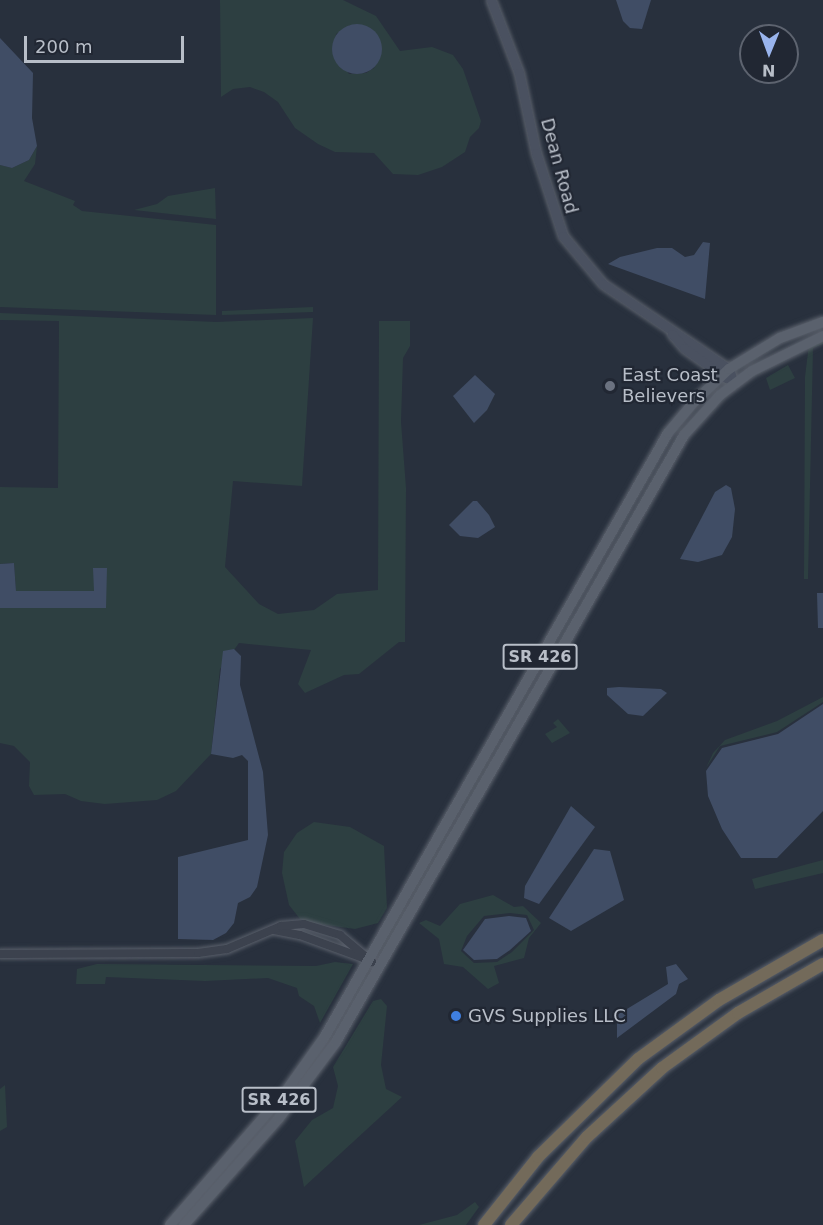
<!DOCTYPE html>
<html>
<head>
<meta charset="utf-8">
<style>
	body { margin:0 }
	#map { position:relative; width:823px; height:1225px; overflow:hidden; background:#28303d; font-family:"DejaVu Sans",sans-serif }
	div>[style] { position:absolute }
	.green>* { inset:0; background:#2d3f41 }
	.water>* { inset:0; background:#404d65 }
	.round { border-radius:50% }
	.roads { filter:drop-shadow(0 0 2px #5a606b) drop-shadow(0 0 2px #5a606b) }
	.tertiary>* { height:8px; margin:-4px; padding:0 4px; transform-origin:4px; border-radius:4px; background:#3c424e }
	.secondary>* { height:9px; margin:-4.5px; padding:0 4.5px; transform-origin:4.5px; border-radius:4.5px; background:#4a5160 }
	.primary>* { height:10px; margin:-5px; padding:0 5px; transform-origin:5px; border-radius:5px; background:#5a616d }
	.motorway>* { height:12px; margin:-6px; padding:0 6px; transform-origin:6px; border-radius:6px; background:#736a5a }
	.dots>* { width:16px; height:16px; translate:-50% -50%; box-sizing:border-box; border:3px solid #212733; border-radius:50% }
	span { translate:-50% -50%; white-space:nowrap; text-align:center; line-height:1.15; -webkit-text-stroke:4.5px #212733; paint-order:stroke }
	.shield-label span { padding:2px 4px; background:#212733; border:2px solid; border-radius:4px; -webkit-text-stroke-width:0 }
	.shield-label { font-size:16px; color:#b8bec8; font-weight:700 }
	.street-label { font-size:18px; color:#b8bec8 }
	.poi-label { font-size:18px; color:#b8bec8 }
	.left { translate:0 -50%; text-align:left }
	.north { position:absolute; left:739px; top:24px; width:60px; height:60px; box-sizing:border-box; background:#212733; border:2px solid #5d636f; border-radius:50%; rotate:181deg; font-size:16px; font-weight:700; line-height:24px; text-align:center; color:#b8bec8 }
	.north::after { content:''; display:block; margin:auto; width:21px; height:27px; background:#99b4ed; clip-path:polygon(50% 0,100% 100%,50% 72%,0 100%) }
	.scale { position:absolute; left:24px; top:36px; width:160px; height:27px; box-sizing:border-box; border:3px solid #b8bec8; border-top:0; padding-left:8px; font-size:18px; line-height:21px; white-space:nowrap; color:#b8bec8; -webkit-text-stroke:4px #212733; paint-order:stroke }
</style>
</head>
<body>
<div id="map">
	<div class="green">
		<div style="clip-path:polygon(evenodd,220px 0,343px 0,376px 16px,400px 51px,432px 47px,453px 55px,463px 69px,481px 121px,479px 128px,470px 137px,465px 152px,442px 167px,418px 175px,393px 174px,374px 153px,335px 152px,318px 144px,295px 128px,278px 102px,264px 92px,250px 87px,233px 89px,221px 97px,220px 0,350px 25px,380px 55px,374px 68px,366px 73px,349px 74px,335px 52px,336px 34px,350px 25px)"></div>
		<div style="clip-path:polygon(37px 146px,35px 164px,24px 181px,75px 201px,73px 205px,82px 211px,216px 225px,216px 315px,0 307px,0 165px,12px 168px,29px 160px)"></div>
		<div style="clip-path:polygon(215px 188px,216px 219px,134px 210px,157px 204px,168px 196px)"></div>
		<div style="clip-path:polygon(313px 307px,313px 312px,222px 315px,222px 311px)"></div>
		<div style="clip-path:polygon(0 313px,216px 322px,313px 318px,302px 486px,233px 481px,225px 567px,259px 604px,278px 614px,314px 610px,337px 594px,378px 590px,379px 321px,410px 321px,410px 346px,403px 358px,401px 422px,406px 488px,405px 642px,399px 642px,359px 674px,344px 675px,305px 693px,298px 684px,311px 650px,239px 643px,220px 669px,211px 754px,176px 791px,157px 800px,105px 804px,81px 801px,65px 794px,34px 795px,29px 786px,30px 762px,14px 746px,0 743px,0 608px,106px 607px,94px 591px,16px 591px,14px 563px,0 564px,0 487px,58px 488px,59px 321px,0 320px)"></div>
		<div style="clip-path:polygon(823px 339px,823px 344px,813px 348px,808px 579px,804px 579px,805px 377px,809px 344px)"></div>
		<div style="clip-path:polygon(788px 365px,795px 378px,770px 390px,766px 378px)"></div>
		<div style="clip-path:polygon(823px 697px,823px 702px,777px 732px,720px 746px,706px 768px,713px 753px,725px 740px,777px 721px)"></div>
		<div style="clip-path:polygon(558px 719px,570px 733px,552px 743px,545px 734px,557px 727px,553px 723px)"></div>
		<div style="clip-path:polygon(314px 822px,350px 827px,384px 846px,387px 908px,378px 923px,355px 929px,311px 923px,300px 919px,289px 905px,282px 873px,284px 852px,297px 833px)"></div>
		<div style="clip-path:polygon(823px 860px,823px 873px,755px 889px,752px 879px)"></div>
		<div style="clip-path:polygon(evenodd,493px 895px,514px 907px,523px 906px,541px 923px,529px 938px,524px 958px,494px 966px,499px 983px,488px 989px,463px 967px,444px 964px,439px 939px,419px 923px,426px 920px,440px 926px,460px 904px,493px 895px,510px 913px,527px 915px,534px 930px,512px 952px,497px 962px,474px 963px,461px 951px,467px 936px,484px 916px,510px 913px)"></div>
		<div style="clip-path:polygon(335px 962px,353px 964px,320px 1023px,314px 1006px,299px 996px,297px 988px,268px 978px,205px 981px,106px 977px,105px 984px,76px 984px,77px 969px,97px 964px,316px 966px)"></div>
		<div style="clip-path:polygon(381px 999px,387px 1006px,381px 1065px,386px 1089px,402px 1097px,304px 1187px,295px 1141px,312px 1120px,333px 1108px,338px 1086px,333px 1067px,373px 1001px)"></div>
		<div style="clip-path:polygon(5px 1085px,7px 1127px,0 1131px,0 1089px)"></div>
		<div style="clip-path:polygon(475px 1202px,479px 1207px,466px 1225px,419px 1225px,457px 1215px)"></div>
	</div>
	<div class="water">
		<div style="clip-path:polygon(616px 0,651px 0,642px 29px,630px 28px,623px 21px)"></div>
		<div class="round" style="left:332px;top:24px;width:50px;height:50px"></div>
		<div style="clip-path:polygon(0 38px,33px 73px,32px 118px,37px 146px,29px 160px,12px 168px,0 165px)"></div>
		<div style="clip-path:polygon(703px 242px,710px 243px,705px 299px,608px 264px,620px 257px,657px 248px,672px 248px,685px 257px,694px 255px)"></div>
		<div style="clip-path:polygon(475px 375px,495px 394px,487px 410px,474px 423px,453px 396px)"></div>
		<div style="clip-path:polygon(726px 485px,731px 488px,735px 509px,732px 537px,722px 555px,698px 562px,680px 559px,715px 492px)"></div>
		<div style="clip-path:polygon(473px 501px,477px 501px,489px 515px,495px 527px,478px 538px,460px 536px,449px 525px)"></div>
		<div style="clip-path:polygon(14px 563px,16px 591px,94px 591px,93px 568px,107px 568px,106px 608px,0 608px,0 564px)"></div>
		<div style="clip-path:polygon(817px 593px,823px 593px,823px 628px,818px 628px)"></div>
		<div style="clip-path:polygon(234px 649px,241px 656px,240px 685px,263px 772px,268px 835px,257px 887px,250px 897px,238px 903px,234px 923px,226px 933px,213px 940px,178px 939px,178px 857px,248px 840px,248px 761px,242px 755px,233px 758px,211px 754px,223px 651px)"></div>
		<div style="clip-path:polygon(619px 687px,661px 689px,667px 693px,643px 716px,628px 714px,607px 695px,607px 688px)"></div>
		<div style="clip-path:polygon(823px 704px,823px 811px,777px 858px,741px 858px,722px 829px,708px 796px,706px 771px,722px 748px,778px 734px)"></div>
		<div style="clip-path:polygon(571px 806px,595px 827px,539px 904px,524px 898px,525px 886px)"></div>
		<div style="clip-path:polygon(594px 849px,610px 851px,624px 900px,571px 931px,549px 918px)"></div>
		<div style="clip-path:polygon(509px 916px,526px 918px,531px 931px,510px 950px,497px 959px,474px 960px,463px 950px,485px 919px)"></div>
		<div style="clip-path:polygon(676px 964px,688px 979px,679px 984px,676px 994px,617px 1038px,617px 1015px,668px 984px,666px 967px)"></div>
	</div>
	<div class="roads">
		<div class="tertiary">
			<div style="left:274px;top:930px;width:26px;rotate:11deg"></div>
			<div style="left:300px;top:935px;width:76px;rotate:20.1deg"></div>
			<div style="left:0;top:954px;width:198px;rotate:-0.3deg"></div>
			<div style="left:198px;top:953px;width:29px;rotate:-8deg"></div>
			<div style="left:227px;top:949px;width:59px;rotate:-23.1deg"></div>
			<div style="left:281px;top:926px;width:23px;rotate:-5deg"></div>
			<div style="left:304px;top:924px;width:38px;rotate:17deg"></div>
			<div style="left:340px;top:935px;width:42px;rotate:40.2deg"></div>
		</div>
		<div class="secondary">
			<div style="left:491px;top:0;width:78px;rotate:69deg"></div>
			<div style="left:519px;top:73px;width:82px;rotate:78deg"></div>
			<div style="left:536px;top:153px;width:87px;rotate:72deg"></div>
			<div style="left:563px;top:236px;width:62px;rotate:50.2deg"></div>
			<div style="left:603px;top:284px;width:152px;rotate:34deg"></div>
			<div style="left:729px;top:369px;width:16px;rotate:72deg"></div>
			<div style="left:672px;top:334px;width:18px;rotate:49deg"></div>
			<div style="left:684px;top:348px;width:52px;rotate:35.5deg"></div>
		</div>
		<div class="primary">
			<div style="left:170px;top:1225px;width:174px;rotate:-49deg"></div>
			<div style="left:284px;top:1094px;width:69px;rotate:-54.5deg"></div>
			<div style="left:324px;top:1038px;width:696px;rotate:-60.38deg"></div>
			<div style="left:668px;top:433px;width:39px;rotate:-50deg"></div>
			<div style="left:693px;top:403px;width:50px;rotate:-43.4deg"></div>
			<div style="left:729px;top:369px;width:60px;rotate:-31.3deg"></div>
			<div style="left:780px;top:338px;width:46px;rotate:-20.4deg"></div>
			<div style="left:184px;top:1225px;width:143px;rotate:-48.4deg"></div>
			<div style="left:279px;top:1118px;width:95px;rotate:-53.1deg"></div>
			<div style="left:336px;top:1042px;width:700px;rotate:-60.17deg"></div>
			<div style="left:684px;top:435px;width:54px;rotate:-48deg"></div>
			<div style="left:720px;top:395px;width:40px;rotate:-37deg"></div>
			<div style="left:752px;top:371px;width:79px;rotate:-26.2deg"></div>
		</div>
		<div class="motorway">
			<div style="left:484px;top:1225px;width:87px;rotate:-51.5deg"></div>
			<div style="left:538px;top:1157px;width:140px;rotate:-44.4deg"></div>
			<div style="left:638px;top:1059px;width:100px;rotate:-36.1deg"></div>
			<div style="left:719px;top:1000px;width:120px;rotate:-30deg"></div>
			<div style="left:511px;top:1225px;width:116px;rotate:-49.2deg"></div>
			<div style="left:587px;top:1137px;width:102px;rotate:-42.6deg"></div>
			<div style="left:662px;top:1068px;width:94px;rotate:-35.9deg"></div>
			<div style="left:738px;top:1013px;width:98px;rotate:-30deg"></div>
		</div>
	</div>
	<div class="dots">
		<div style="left:610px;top:386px;background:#6b7280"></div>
		<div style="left:456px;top:1016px;background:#3f7fe0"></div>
	</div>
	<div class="shield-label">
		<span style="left:540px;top:657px">SR 426</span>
		<span style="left:279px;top:1100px">SR 426</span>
	</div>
	<div class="street-label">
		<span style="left:559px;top:166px;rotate:75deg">Dean Road</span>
	</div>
	<div class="poi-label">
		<span class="left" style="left:622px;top:386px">East Coast<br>Believers</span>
		<span class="left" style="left:468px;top:1016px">GVS Supplies LLC</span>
	</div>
	<div class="north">N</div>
	<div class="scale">200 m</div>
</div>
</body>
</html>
